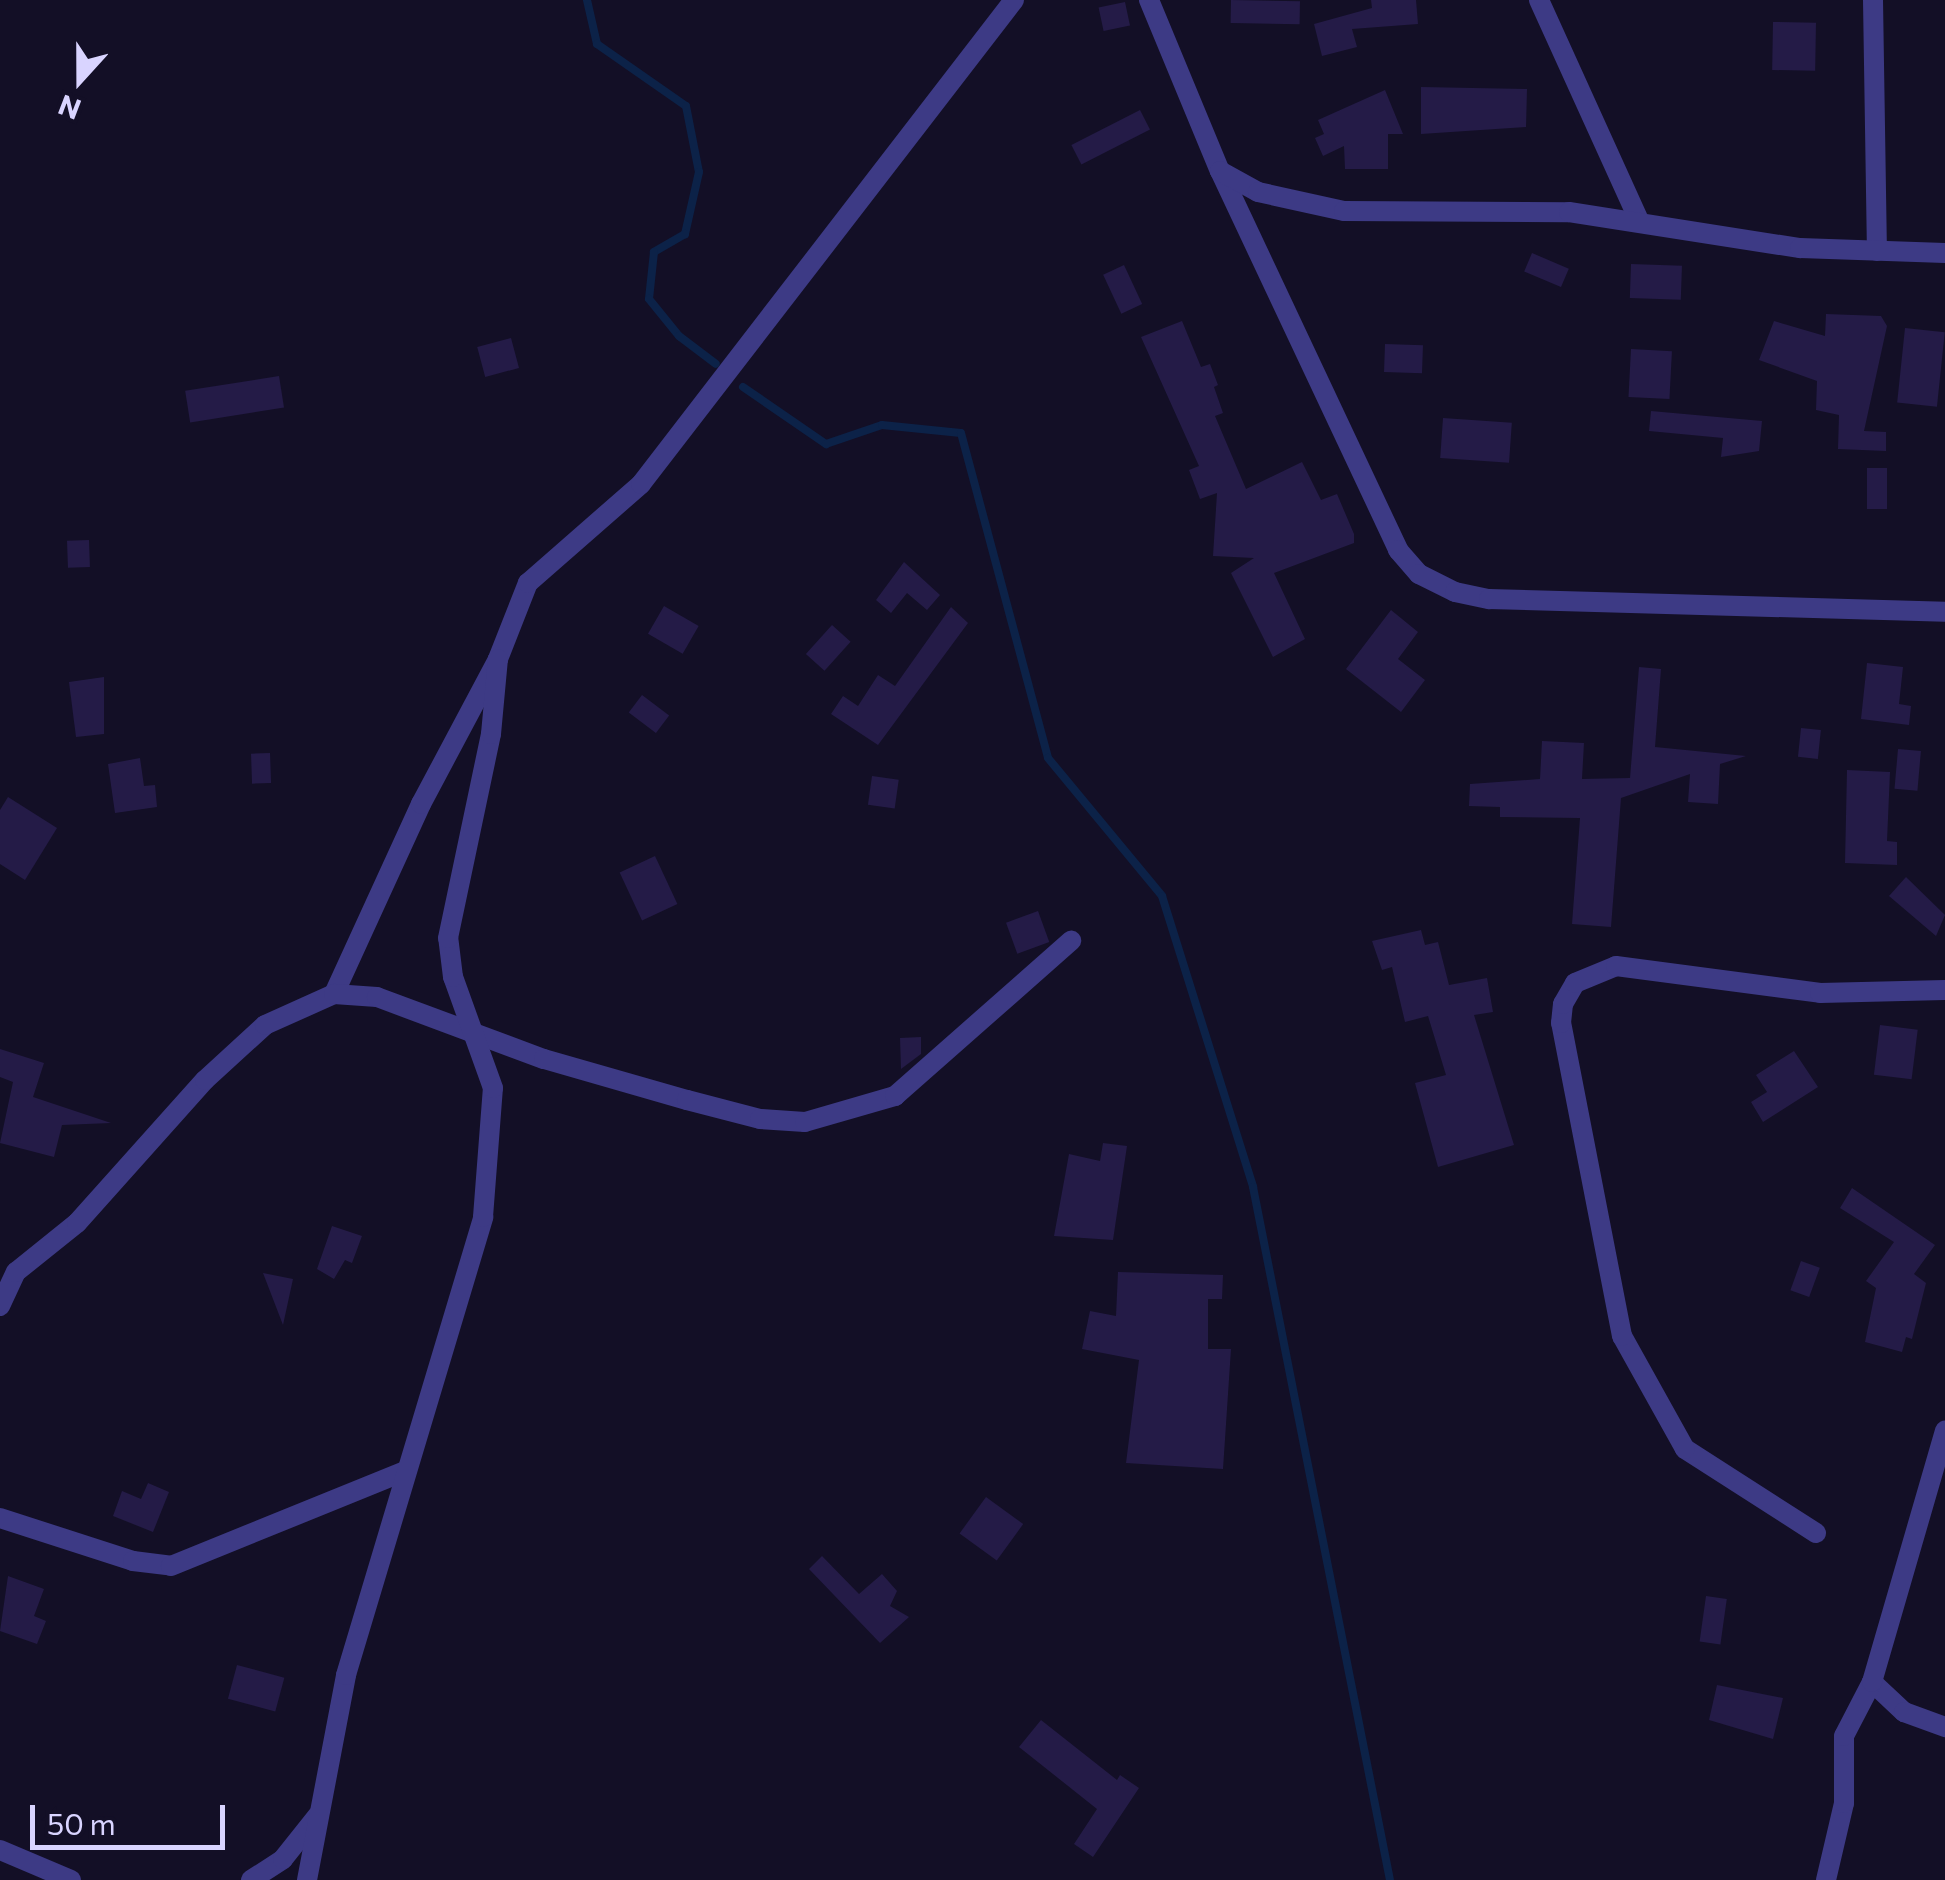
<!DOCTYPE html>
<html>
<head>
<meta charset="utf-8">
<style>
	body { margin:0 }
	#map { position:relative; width:1945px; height:1880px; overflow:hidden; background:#130f26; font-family:Commissioner,sans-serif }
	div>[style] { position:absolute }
	.stream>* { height:8px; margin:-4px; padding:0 4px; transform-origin:4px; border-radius:4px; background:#0c2248 }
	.building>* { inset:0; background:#241b47; transform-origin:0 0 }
	.street>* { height:20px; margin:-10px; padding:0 10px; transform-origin:10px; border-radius:10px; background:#3d3a85 }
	span { translate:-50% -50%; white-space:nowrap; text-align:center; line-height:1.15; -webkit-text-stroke:8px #130f26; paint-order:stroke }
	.north { position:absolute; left:30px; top:30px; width:100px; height:100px; -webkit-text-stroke:8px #130f26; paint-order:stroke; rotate:201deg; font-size:28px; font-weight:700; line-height:40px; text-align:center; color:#d9d4ff }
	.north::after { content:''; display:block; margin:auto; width:35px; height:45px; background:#d9d4ff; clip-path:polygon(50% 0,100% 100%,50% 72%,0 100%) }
	.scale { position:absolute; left:30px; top:1805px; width:195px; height:45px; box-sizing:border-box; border:5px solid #d9d4ff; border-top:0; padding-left:12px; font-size:30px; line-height:35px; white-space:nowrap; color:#d9d4ff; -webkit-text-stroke:8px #130f26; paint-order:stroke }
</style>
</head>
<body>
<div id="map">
	<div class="stream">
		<div style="left:587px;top:0;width:45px;rotate:77.2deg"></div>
		<div style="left:597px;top:44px;width:108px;rotate:34.9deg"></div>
		<div style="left:686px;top:106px;width:67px;rotate:78.9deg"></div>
		<div style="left:699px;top:172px;width:64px;rotate:102.7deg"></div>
		<div style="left:685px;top:234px;width:36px;rotate:150deg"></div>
		<div style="left:654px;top:252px;width:47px;rotate:96.1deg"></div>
		<div style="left:649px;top:299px;width:48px;rotate:51deg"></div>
		<div style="left:679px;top:336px;width:46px;rotate:37.1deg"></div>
		<div style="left:743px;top:387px;width:101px;rotate:34.5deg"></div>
		<div style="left:826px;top:444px;width:59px;rotate:-18.7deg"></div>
		<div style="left:882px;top:425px;width:79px;rotate:5.8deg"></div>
		<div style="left:961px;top:433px;width:336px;rotate:75deg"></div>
		<div style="left:1048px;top:758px;width:179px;rotate:50.4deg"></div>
		<div style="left:1162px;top:896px;width:305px;rotate:72.6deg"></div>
		<div style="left:1253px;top:1187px;width:706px;rotate:78.82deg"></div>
	</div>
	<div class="building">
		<div style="left:1231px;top:0;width:69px;height:23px;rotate:1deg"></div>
		<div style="clip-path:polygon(1371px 0,1416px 0,1418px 24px,1352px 29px,1357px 47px,1322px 56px,1314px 24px,1372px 8px)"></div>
		<div style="left:1125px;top:2px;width:24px;height:27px;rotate:78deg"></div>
		<div style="left:1773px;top:22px;width:43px;height:48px;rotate:1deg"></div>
		<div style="clip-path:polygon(1421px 87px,1527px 89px,1526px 127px,1421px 134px)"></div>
		<div style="clip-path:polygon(1385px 90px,1403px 134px,1388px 134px,1388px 169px,1345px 169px,1344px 146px,1323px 156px,1315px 138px,1324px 134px,1318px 120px)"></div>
		<div style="left:1140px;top:110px;width:22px;height:77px;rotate:63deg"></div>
		<div style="left:1532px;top:253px;width:40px;height:20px;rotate:23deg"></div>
		<div style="left:1631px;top:264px;width:51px;height:34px;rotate:2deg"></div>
		<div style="left:1124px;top:265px;width:43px;height:23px;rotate:65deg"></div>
		<div style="clip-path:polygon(1826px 314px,1881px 316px,1887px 326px,1864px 431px,1886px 432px,1886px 451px,1838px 449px,1839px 415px,1816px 410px,1817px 381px,1759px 360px,1774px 321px,1825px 336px)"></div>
		<div style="clip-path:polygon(1182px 321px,1201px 367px,1210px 364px,1218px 385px,1214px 387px,1223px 413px,1215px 416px,1246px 489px,1302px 462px,1321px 500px,1337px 494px,1354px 534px,1354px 543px,1274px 573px,1305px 639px,1273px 657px,1231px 573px,1254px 558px,1213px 556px,1217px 493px,1200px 499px,1189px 470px,1199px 466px,1141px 337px)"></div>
		<div style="left:1905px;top:328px;width:40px;height:75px;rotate:6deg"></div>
		<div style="left:511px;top:338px;width:31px;height:35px;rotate:75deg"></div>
		<div style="left:1385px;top:344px;width:38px;height:28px;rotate:2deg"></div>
		<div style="left:1631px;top:349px;width:41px;height:48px;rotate:3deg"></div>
		<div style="left:279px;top:376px;width:32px;height:95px;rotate:81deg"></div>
		<div style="clip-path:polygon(1651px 411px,1762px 421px,1759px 451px,1721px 457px,1723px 438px,1649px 431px)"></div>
		<div style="left:1443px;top:418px;width:69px;height:40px;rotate:4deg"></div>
		<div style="left:1867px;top:468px;width:20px;height:41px"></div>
		<div style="left:89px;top:540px;width:27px;height:22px;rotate:88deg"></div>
		<div style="clip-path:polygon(904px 562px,940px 595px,927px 610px,907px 593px,891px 613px,876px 600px)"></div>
		<div style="left:664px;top:606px;width:40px;height:32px;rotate:30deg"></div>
		<div style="clip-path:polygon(951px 607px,968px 623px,878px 745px,831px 714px,843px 696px,858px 706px,878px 675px,895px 686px)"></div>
		<div style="clip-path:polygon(1391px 610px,1418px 632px,1398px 659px,1425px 680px,1401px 712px,1346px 669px)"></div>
		<div style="left:832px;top:625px;width:25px;height:39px;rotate:42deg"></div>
		<div style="clip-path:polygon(1867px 663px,1903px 667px,1899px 704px,1911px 706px,1909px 725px,1861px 719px)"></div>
		<div style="clip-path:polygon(1639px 667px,1661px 669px,1655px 747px,1746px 756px,1720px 764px,1718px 804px,1688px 802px,1690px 774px,1621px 798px,1611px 927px,1572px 924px,1580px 818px,1500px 817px,1500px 807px,1469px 806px,1470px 784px,1540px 779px,1542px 741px,1584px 743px,1582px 779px,1630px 778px)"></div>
		<div style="clip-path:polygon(104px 677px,104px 734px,76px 737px,69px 682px)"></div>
		<div style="left:642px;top:695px;width:34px;height:22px;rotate:37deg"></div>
		<div style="left:1801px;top:728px;width:20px;height:29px;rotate:6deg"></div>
		<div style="left:1898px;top:749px;width:23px;height:40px;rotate:5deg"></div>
		<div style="left:270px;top:753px;width:30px;height:19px;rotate:88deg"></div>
		<div style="clip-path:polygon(140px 758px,144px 786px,155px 785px,157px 807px,115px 813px,108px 764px)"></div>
		<div style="clip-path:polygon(1847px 770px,1890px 772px,1887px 841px,1897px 842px,1897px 865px,1845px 863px)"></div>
		<div style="left:872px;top:776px;width:27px;height:29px;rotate:8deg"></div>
		<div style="clip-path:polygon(8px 797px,57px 828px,25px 880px,0 864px,0 810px)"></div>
		<div style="left:655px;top:856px;width:53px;height:39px;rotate:65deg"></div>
		<div style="clip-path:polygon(1906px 877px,1945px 915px,1936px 936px,1889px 896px)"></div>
		<div style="left:1038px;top:911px;width:33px;height:34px;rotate:70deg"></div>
		<div style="clip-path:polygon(1421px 930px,1425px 945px,1438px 942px,1449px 985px,1487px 978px,1493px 1012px,1474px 1015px,1514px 1145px,1438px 1167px,1415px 1083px,1446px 1075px,1428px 1016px,1405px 1022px,1392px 967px,1382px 970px,1372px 941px)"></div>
		<div style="left:1880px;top:1025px;width:38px;height:50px;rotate:7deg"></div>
		<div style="clip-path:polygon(921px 1037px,921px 1054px,901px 1069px,900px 1038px)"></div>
		<div style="clip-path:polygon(0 1049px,44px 1063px,33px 1097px,111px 1123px,62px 1125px,54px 1157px,0 1143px,13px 1082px,0 1077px)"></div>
		<div style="clip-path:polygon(1794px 1051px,1818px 1087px,1763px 1122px,1751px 1102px,1767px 1092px,1756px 1075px)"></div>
		<div style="clip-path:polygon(1103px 1143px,1127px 1146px,1113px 1240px,1054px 1236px,1069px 1154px,1100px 1161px)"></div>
		<div style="clip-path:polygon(1852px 1188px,1935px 1245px,1914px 1274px,1926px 1283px,1912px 1339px,1906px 1337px,1902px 1352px,1865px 1342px,1876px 1288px,1866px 1281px,1894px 1242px,1840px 1208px)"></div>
		<div style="clip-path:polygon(332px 1226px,362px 1236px,352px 1263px,345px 1260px,334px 1279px,317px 1269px)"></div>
		<div style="left:1801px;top:1261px;width:20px;height:31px;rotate:20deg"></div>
		<div style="clip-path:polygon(1118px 1272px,1223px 1275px,1222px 1299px,1208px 1299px,1208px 1349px,1231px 1349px,1223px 1469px,1126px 1463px,1139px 1360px,1082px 1349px,1090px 1311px,1116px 1316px)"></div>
		<div style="clip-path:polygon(263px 1273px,293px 1279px,283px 1325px)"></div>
		<div style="clip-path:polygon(148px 1483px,169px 1492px,153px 1532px,113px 1516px,122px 1491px,141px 1499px)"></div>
		<div style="left:986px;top:1497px;width:46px;height:45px;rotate:36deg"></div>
		<div style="clip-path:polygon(822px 1556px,859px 1594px,882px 1574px,897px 1591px,890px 1606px,909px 1617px,880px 1643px,809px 1569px)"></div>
		<div style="clip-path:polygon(8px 1576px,44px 1589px,34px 1616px,46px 1621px,37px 1644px,0 1631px)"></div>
		<div style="left:1706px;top:1596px;width:21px;height:46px;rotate:8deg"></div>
		<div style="left:237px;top:1665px;width:49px;height:35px;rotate:15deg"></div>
		<div style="clip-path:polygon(1717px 1685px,1783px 1698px,1773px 1739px,1709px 1720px)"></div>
		<div style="clip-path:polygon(1041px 1720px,1117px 1780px,1120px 1775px,1139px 1788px,1093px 1857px,1074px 1844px,1097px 1809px,1019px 1747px)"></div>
	</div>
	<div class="street">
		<div style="left:1149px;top:0;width:185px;rotate:67.5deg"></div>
		<div style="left:1220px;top:171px;width:419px;rotate:64.8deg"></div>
		<div style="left:1398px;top:550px;width:32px;rotate:49deg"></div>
		<div style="left:1419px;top:574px;width:40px;rotate:26.6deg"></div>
		<div style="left:1455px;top:592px;width:35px;rotate:12deg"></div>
		<div style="left:1489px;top:599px;width:456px;rotate:1.6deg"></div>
		<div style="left:1539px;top:0;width:239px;rotate:65.6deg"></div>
		<div style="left:1873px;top:0;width:251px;rotate:89.1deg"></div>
		<div style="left:1220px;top:171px;width:43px;rotate:28.9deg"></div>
		<div style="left:1258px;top:192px;width:88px;rotate:12.5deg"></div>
		<div style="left:1344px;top:211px;width:225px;rotate:0.3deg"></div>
		<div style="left:1569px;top:212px;width:234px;rotate:8.9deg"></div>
		<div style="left:1800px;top:248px;width:145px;rotate:2deg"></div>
		<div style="left:334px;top:994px;width:209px;rotate:-65.4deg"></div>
		<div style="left:421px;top:804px;width:164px;rotate:-62deg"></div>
		<div style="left:498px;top:659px;width:82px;rotate:-68.5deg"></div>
		<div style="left:528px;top:583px;width:150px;rotate:-41.2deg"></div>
		<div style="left:641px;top:484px;width:611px;rotate:-52.38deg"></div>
		<div style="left:0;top:1306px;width:38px;rotate:-65deg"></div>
		<div style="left:16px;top:1272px;width:78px;rotate:-38.8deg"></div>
		<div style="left:77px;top:1223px;width:192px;rotate:-48.2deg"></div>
		<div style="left:205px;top:1080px;width:81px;rotate:-42.5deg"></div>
		<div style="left:265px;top:1025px;width:76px;rotate:-24.2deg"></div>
		<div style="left:334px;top:994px;width:43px;rotate:4deg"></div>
		<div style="left:377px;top:997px;width:178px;rotate:20.4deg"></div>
		<div style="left:544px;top:1059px;width:149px;rotate:16deg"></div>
		<div style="left:687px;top:1100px;width:75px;rotate:14.6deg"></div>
		<div style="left:760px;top:1119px;width:45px;rotate:3.8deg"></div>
		<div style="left:805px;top:1122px;width:94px;rotate:-16.1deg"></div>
		<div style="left:895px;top:1096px;width:235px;rotate:-41.4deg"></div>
		<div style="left:0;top:1518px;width:140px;rotate:17.9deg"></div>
		<div style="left:133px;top:1561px;width:38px;rotate:7deg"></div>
		<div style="left:171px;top:1566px;width:250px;rotate:-22.1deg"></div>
		<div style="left:1816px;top:1533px;width:156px;rotate:-147.3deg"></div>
		<div style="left:1685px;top:1449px;width:129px;rotate:-119.1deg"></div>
		<div style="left:1622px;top:1336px;width:319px;rotate:-101deg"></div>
		<div style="left:1561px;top:1023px;width:19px;rotate:-84deg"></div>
		<div style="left:1563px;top:1004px;width:24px;rotate:-60deg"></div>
		<div style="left:1575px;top:983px;width:44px;rotate:-22.5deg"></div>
		<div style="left:1616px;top:966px;width:206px;rotate:7.5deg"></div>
		<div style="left:1820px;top:993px;width:125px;rotate:-1.4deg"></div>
		<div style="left:1872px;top:1682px;width:44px;rotate:43.2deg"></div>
		<div style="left:1904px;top:1712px;width:44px;rotate:20.1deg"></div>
		<div style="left:0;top:1850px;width:77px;rotate:22.9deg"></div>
		<div style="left:251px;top:1880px;width:38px;rotate:-33deg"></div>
		<div style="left:283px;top:1859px;width:56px;rotate:-51.5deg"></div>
		<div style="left:307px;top:1880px;width:209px;rotate:-79.2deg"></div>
		<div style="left:346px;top:1675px;width:478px;rotate:-73.3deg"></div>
		<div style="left:483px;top:1217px;width:129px;rotate:-85.6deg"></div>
		<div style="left:493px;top:1088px;width:118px;rotate:-109.8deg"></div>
		<div style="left:453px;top:977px;width:39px;rotate:-97deg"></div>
		<div style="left:448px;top:938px;width:208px;rotate:-78.1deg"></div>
		<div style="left:491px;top:734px;width:75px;rotate:-84.7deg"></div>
		<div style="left:1826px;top:1880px;width:79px;rotate:-76.8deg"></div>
		<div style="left:1844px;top:1803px;width:67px;rotate:-90deg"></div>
		<div style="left:1844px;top:1736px;width:61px;rotate:-62.6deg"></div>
		<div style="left:1872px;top:1682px;width:262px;rotate:-73.8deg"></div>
	</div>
	<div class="north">N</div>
	<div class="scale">50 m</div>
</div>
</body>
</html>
